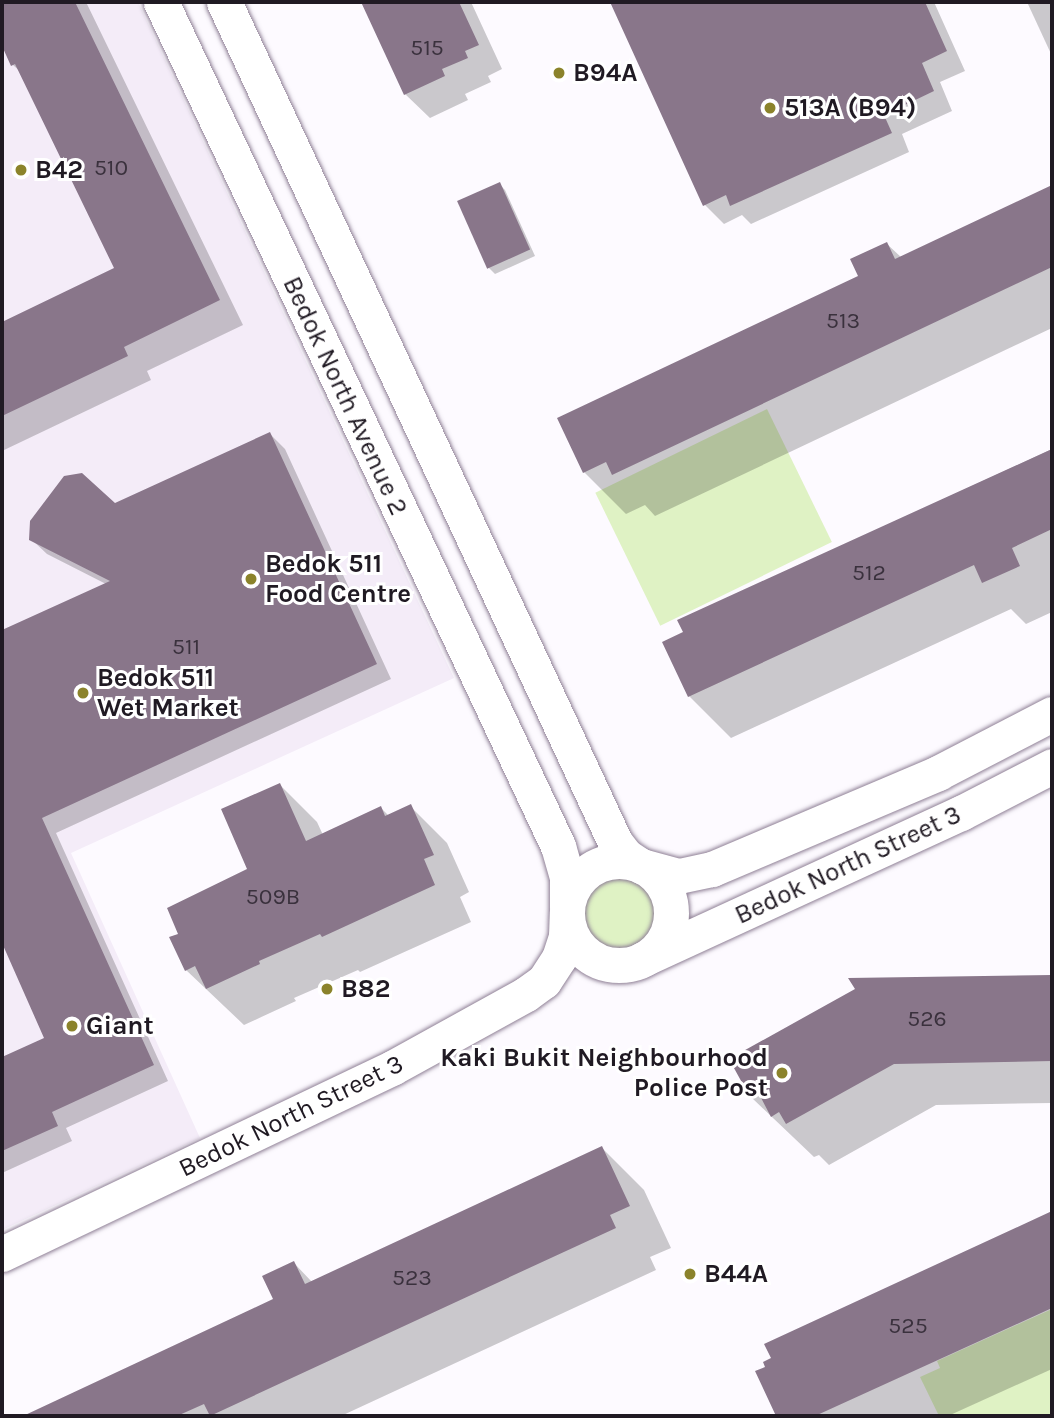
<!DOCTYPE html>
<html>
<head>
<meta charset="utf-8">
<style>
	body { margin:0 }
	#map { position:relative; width:1054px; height:1418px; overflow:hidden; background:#fdfaff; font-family:Karla,sans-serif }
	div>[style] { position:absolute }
	.built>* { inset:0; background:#f4ecf8 }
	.green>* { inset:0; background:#dff2c4; transform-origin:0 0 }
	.shadow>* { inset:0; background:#0003 }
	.building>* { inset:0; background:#89768a; transform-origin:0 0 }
	.roads { filter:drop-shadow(0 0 2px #8f8096) drop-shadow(0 0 2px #8f8096) }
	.minor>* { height:35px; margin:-17.5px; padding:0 17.5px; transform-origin:17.5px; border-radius:17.5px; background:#fff }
	.minor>.ring { margin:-17.5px; padding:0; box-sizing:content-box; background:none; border:35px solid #fff; border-radius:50% }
	.dots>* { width:19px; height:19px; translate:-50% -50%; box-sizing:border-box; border:4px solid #fff; border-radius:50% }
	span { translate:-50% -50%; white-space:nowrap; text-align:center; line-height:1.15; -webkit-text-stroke:6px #fff; paint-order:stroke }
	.number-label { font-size:23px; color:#3a313d }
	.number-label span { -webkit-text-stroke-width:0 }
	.poi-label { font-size:26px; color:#201a23; font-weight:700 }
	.left { translate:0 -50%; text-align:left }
	.right { translate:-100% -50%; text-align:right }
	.street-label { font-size:26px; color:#201a23 }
	.frame { position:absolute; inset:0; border:4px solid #201a23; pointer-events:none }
</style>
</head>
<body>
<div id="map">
	<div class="built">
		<div style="clip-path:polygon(2px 2px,138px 2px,454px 678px,71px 853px,200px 1138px,2px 1230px)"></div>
	</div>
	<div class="green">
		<div style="left:767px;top:409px;width:148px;height:191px;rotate:64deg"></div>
		<div style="clip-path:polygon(609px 862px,663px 884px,671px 905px,671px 918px,664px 939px,628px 964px,606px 963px,579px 947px,584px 875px)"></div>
		<div style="clip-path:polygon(1052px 1309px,1052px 1416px,939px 1416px,920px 1377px,940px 1368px,937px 1361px)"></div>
	</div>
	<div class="shadow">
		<div style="clip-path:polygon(2px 2px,86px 2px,243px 325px,147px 371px,151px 380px,2px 451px,2px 323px,116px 268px,23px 74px,13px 65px,2px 42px)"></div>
		<div style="clip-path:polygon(363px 2px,471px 2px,502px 69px,488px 76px,491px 82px,465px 94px,468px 100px,430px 118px,405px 94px)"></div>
		<div style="clip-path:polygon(612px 2px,934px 2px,965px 71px,940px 82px,952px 111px,902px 134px,909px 152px,751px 224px,742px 215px,724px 224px,705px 205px)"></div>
		<div style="clip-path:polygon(1027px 2px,1052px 2px,1052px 56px)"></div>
		<div style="clip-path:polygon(499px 184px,505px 190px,535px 256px,495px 274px,489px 268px)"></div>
		<div style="clip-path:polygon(1052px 187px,1052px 328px,655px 516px,645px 505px,626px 514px,584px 472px,861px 277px,887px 244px,902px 258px)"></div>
		<div style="clip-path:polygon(270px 434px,285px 449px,391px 679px,56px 833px,168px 1081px,66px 1128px,72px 1141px,2px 1173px,2px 1060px,47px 1039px,2px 939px,2px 886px,21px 878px,2px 837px,2px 632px,106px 584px,47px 554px,31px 539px,115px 505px)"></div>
		<div style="clip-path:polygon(1052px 449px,1052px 612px,1026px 624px,1011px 609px,731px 738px,689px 696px,665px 643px,685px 633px,680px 621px)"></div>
		<div style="clip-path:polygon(280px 785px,317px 822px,323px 835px,381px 808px,389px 816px,410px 806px,447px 843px,469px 892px,460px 897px,471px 922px,360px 972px,358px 970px,294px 998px,296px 1001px,244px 1025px,186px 970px,181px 935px,250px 870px)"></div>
		<div style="clip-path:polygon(1052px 976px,1052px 1103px,936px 1105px,829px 1165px,819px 1155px,814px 1157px,752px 1098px,857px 990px,851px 979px)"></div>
		<div style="clip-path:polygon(602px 1148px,644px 1190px,671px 1248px,650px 1257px,656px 1270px,341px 1416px,27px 1416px,275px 1300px,294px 1263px,312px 1282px)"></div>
		<div style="clip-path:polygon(1037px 1220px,1052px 1221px,1052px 1369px,948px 1416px,778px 1416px,758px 1372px)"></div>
	</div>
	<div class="building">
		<div style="clip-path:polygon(2px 2px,75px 2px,220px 300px,124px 347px,128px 356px,2px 416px,2px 322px,114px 268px,15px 64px,11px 66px,2px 46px)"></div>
		<div style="clip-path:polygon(361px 2px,459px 2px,479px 45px,465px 51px,468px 58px,442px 69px,445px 76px,404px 95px)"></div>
		<div style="clip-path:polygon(610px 2px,925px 2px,947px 51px,922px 63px,934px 91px,884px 115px,892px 133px,730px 206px,726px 195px,703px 206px)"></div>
		<div style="left:500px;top:182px;width:74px;height:47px;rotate:66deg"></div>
		<div style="clip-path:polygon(1052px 185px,1052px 267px,612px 475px,606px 462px,583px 473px,557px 418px,858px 276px,850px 259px,887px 242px,895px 259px)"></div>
		<div style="clip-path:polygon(270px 432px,377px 664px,42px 818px,154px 1065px,52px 1112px,58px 1126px,2px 1151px,2px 1057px,44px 1038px,2px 943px,2px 630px,110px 581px,29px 540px,30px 521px,64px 476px,82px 473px,115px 503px)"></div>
		<div style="clip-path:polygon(1052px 449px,1052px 529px,1012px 548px,1020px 566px,982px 583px,974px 565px,688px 697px,662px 642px,683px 632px,677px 620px)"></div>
		<div style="clip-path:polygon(280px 783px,306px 841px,381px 806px,385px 816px,411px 804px,434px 855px,424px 859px,435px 885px,322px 937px,320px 934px,259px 961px,260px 964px,206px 989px,195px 966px,185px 971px,169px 937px,178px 934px,167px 908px,247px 869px,221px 809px)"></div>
		<div style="clip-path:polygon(1052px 975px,1052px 1061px,894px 1064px,786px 1124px,779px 1112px,771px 1117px,759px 1094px,751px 1099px,729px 1059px,855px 989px,848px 978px)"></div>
		<div style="clip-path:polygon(602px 1146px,630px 1206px,610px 1215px,616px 1228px,527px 1269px,210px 1416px,204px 1404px,177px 1416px,23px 1416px,273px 1299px,262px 1276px,294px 1261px,305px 1284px)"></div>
		<div style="clip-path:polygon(1052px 1211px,1052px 1308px,815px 1416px,776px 1416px,755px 1371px,765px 1367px,763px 1362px,771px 1358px,764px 1344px)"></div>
	</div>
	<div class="roads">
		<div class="minor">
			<div style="left:161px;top:2px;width:933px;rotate:64.81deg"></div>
			<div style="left:558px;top:846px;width:33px;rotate:74deg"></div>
			<div style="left:567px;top:878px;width:29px;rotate:90deg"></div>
			<div style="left:224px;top:2px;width:927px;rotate:65.04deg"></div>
			<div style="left:615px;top:842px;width:18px;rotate:52deg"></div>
			<div style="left:626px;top:856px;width:14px;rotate:34deg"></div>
			<div class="ring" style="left:567px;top:861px;width:69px;height:69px"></div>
			<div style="left:641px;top:866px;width:39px;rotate:15deg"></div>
			<div style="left:679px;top:876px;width:34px;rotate:-12deg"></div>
			<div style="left:712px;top:869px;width:246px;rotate:-23deg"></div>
			<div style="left:938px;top:773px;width:128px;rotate:-27.4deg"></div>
			<div style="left:641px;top:960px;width:352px;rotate:-24.7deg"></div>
			<div style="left:961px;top:813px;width:102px;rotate:-27.3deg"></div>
			<div style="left:2px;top:1254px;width:432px;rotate:-25.5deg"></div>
			<div style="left:392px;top:1068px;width:153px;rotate:-28.9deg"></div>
			<div style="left:526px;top:994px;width:22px;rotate:-36deg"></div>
			<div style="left:544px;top:981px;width:27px;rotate:-57deg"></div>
			<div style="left:559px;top:958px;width:23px;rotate:-72deg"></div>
			<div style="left:566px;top:936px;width:24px;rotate:-88deg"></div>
		</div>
	</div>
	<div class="dots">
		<div style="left:559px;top:73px;background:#8b832b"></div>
		<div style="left:770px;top:108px;background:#8b832b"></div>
		<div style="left:21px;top:170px;background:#8b832b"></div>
		<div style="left:251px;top:579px;background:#8b832b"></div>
		<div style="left:83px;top:693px;background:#8b832b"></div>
		<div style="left:327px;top:989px;background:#8b832b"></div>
		<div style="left:72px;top:1026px;background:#8b832b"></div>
		<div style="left:782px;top:1073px;background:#8b832b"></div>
		<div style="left:690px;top:1274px;background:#8b832b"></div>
	</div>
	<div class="number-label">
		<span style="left:427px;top:48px">515</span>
		<span style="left:111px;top:168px">510</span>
		<span style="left:843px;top:321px">513</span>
		<span style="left:869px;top:573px">512</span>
		<span style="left:186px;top:647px">511</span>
		<span style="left:273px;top:897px">509B</span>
		<span style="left:927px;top:1019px">526</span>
		<span style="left:412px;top:1278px">523</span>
		<span style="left:908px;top:1326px">525</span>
	</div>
	<div class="poi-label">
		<span class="left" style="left:573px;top:73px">B94A</span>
		<span class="left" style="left:784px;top:108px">513A (B94)</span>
		<span class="left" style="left:35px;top:170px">B42</span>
		<span class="left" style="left:265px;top:579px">Bedok 511<br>Food Centre</span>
		<span class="left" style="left:97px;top:693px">Bedok 511<br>Wet Market</span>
		<span class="left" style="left:341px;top:989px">B82</span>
		<span class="left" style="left:86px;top:1026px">Giant</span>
		<span class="right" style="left:768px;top:1073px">Kaki Bukit Neighbourhood<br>Police Post</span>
		<span class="left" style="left:704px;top:1274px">B44A</span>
	</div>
	<div class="street-label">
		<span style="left:345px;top:396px;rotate:65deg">Bedok North Avenue 2</span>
		<span style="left:848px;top:865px;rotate:-25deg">Bedok North Street 3</span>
		<span style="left:291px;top:1116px;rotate:-26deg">Bedok North Street 3</span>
	</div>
	<div class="frame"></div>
</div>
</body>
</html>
